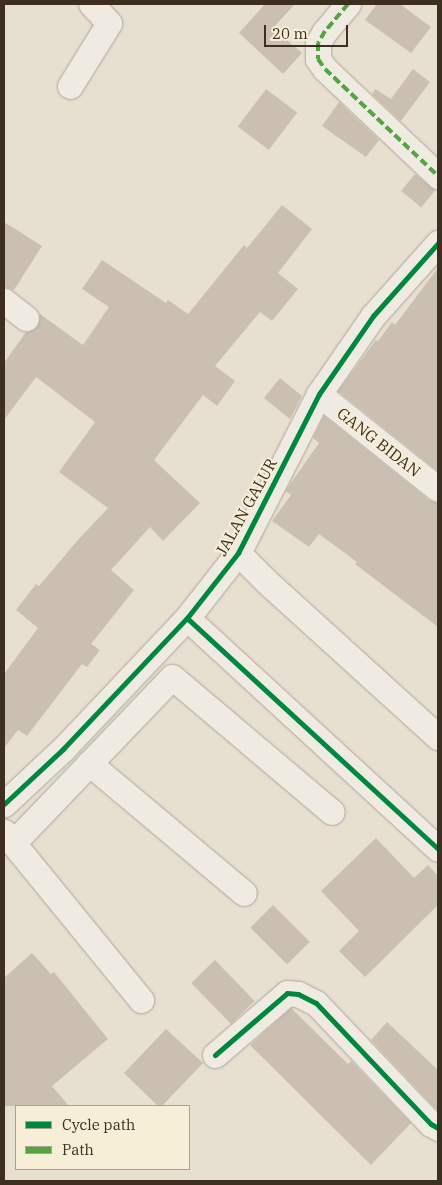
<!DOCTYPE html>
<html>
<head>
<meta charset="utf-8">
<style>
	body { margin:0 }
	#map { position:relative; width:442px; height:1185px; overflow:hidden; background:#e7e0d1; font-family:"IBM Plex Serif",serif }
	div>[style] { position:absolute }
	.building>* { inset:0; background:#cbbfb2; transform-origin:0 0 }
	.roads { filter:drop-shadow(0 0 1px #ada599) drop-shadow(0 0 1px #ada599) }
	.minor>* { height:25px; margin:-12.5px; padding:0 12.5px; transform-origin:12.5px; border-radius:12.5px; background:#efebe3 }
	.quiet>* { height:4px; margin-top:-2px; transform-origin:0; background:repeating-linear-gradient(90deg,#54a441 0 8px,transparent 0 12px) }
	.cycleway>* { height:5px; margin:-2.5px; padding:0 2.5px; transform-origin:2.5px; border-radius:2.5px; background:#00873e }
	span { translate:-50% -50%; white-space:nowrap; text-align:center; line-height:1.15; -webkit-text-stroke:4px #f7eed8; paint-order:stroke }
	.street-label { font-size:16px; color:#3d2e20 }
	.frame { position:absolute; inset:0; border:5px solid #3d2e20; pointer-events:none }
	.legend { position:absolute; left:15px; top:1105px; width:175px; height:65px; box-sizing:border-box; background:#f7eed8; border:1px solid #ada18e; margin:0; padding:6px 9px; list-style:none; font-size:15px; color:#3d2e20 }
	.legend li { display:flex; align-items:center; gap:10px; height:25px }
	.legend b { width:25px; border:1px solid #ada18e }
	.scale { position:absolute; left:264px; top:25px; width:84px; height:22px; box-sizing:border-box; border:2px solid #3d2e20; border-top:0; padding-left:6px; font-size:15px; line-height:18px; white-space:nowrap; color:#3d2e20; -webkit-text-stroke:4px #f7eed8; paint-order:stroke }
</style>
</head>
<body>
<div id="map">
	<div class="building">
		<div style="clip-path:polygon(265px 4px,295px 4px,273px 28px,302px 53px,283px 74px,239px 33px)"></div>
		<div style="clip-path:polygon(377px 4px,400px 4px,431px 27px,411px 53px,365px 20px)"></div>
		<div style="clip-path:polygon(413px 69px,430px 82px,401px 121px,372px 94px,375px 89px,391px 99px)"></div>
		<div style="left:266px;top:89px;width:39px;height:47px;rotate:37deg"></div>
		<div style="clip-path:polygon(339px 102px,379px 140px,366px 157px,322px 126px)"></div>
		<div style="left:415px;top:174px;width:26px;height:22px;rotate:39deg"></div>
		<div style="clip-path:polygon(282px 205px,312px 229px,278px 273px,298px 289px,272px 321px,260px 312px,215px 366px,235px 381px,217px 406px,203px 395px,154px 460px,200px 503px,163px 541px,150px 527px,111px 570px,134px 590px,91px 644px,100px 650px,87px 667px,82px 664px,27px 736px,18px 730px,4px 748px,4px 674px,38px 628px,16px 610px,36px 584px,39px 586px,77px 541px,108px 508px,59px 472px,95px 422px,36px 377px,4px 420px,4px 363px,26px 332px,38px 326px,40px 314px,83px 345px,109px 307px,82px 289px,102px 260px,166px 303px,168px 300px,188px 314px,244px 245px,247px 248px)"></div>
		<div style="clip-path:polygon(4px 222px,42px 246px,14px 290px,4px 287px)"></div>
		<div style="clip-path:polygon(438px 268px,438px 471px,338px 391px,376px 340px,378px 341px,392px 322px,395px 325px)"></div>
		<div style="clip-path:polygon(280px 378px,302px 396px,290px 419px,264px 398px)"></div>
		<div style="clip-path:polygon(324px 416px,429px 500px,438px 503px,438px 627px,355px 564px,357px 562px,319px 534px,309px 547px,272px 521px,291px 495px,286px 491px,288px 487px,319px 443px,313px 438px)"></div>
		<div style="clip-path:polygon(376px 838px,414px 878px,428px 865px,438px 876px,438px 905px,365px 977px,339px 951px,359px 931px,321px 891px)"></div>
		<div style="left:273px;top:905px;width:52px;height:32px;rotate:45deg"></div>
		<div style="clip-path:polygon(32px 953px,51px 974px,54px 972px,108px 1039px,52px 1086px,69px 1106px,4px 1106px,4px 978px)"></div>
		<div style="left:215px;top:960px;width:57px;height:33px;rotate:46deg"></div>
		<div style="clip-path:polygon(291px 1008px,348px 1064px,351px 1061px,411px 1123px,371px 1165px,250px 1045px)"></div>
		<div style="clip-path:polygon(387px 1022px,438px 1070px,438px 1111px,371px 1040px)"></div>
		<div style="clip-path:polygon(166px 1029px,203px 1063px,162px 1106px,158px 1106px,124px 1073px)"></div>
	</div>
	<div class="roads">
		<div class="minor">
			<div style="left:348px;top:4px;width:35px;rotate:130deg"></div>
			<div style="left:325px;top:31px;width:14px;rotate:120deg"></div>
			<div style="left:318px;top:43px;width:16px;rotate:90deg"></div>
			<div style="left:318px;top:59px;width:12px;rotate:55deg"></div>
			<div style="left:325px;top:69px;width:156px;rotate:43.4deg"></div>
			<div style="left:70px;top:86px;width:74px;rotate:-58.2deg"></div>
			<div style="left:109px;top:23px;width:26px;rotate:-133deg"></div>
			<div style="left:4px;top:301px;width:28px;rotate:38deg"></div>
			<div style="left:319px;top:394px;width:152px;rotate:38.6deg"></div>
			<div style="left:238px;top:553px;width:41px;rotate:45deg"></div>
			<div style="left:267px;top:582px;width:231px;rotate:42.2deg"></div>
			<div style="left:187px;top:618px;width:341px;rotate:42.6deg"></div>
			<div style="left:89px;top:763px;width:202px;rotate:40deg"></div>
			<div style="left:4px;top:804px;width:81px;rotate:-43deg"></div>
			<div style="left:63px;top:749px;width:180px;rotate:-46.6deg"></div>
			<div style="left:187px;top:618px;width:83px;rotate:-51.9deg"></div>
			<div style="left:238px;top:553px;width:178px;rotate:-63deg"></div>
			<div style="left:319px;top:394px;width:95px;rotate:-55.3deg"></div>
			<div style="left:373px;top:316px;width:98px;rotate:-48.3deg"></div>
			<div style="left:4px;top:832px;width:217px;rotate:50.8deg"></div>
			<div style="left:14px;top:842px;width:228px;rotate:-46.2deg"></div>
			<div style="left:172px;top:677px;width:209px;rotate:40.2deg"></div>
			<div style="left:215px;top:1055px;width:95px;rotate:-40.7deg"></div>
			<div style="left:287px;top:993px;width:11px;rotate:5deg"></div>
			<div style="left:298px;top:994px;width:20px;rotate:27deg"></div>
			<div style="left:316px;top:1003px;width:167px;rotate:46.5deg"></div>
			<div style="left:431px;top:1124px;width:8px;rotate:30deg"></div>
		</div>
	</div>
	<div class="quiet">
		<div style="left:348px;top:4px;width:35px;rotate:130deg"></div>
		<div style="left:325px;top:31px;width:14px;rotate:120deg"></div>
		<div style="left:318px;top:43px;width:16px;rotate:90deg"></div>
		<div style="left:318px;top:59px;width:12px;rotate:55deg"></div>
		<div style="left:325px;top:69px;width:156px;rotate:43.4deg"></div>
	</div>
	<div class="cycleway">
		<div style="left:187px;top:618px;width:341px;rotate:42.6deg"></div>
		<div style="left:4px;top:804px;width:81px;rotate:-43deg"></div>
		<div style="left:63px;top:749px;width:180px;rotate:-46.6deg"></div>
		<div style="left:187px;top:618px;width:83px;rotate:-51.9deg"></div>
		<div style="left:238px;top:553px;width:178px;rotate:-63deg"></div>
		<div style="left:319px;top:394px;width:95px;rotate:-55.3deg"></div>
		<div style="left:373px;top:316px;width:98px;rotate:-48.3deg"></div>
		<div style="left:215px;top:1055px;width:95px;rotate:-40.7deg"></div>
		<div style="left:287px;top:993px;width:11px;rotate:5deg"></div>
		<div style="left:298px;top:994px;width:20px;rotate:27deg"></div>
		<div style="left:316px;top:1003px;width:167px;rotate:46.5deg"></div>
		<div style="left:431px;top:1124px;width:8px;rotate:30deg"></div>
	</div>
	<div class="street-label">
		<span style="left:379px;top:442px;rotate:38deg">GANG BIDAN</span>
		<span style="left:246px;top:507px;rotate:-61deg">JALAN GALUR</span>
	</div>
	<div class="frame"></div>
	<ul class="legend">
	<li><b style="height:6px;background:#00873e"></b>Cycle path</li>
	<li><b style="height:6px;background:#54a441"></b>Path</li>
	</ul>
	<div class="scale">20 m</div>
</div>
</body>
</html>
